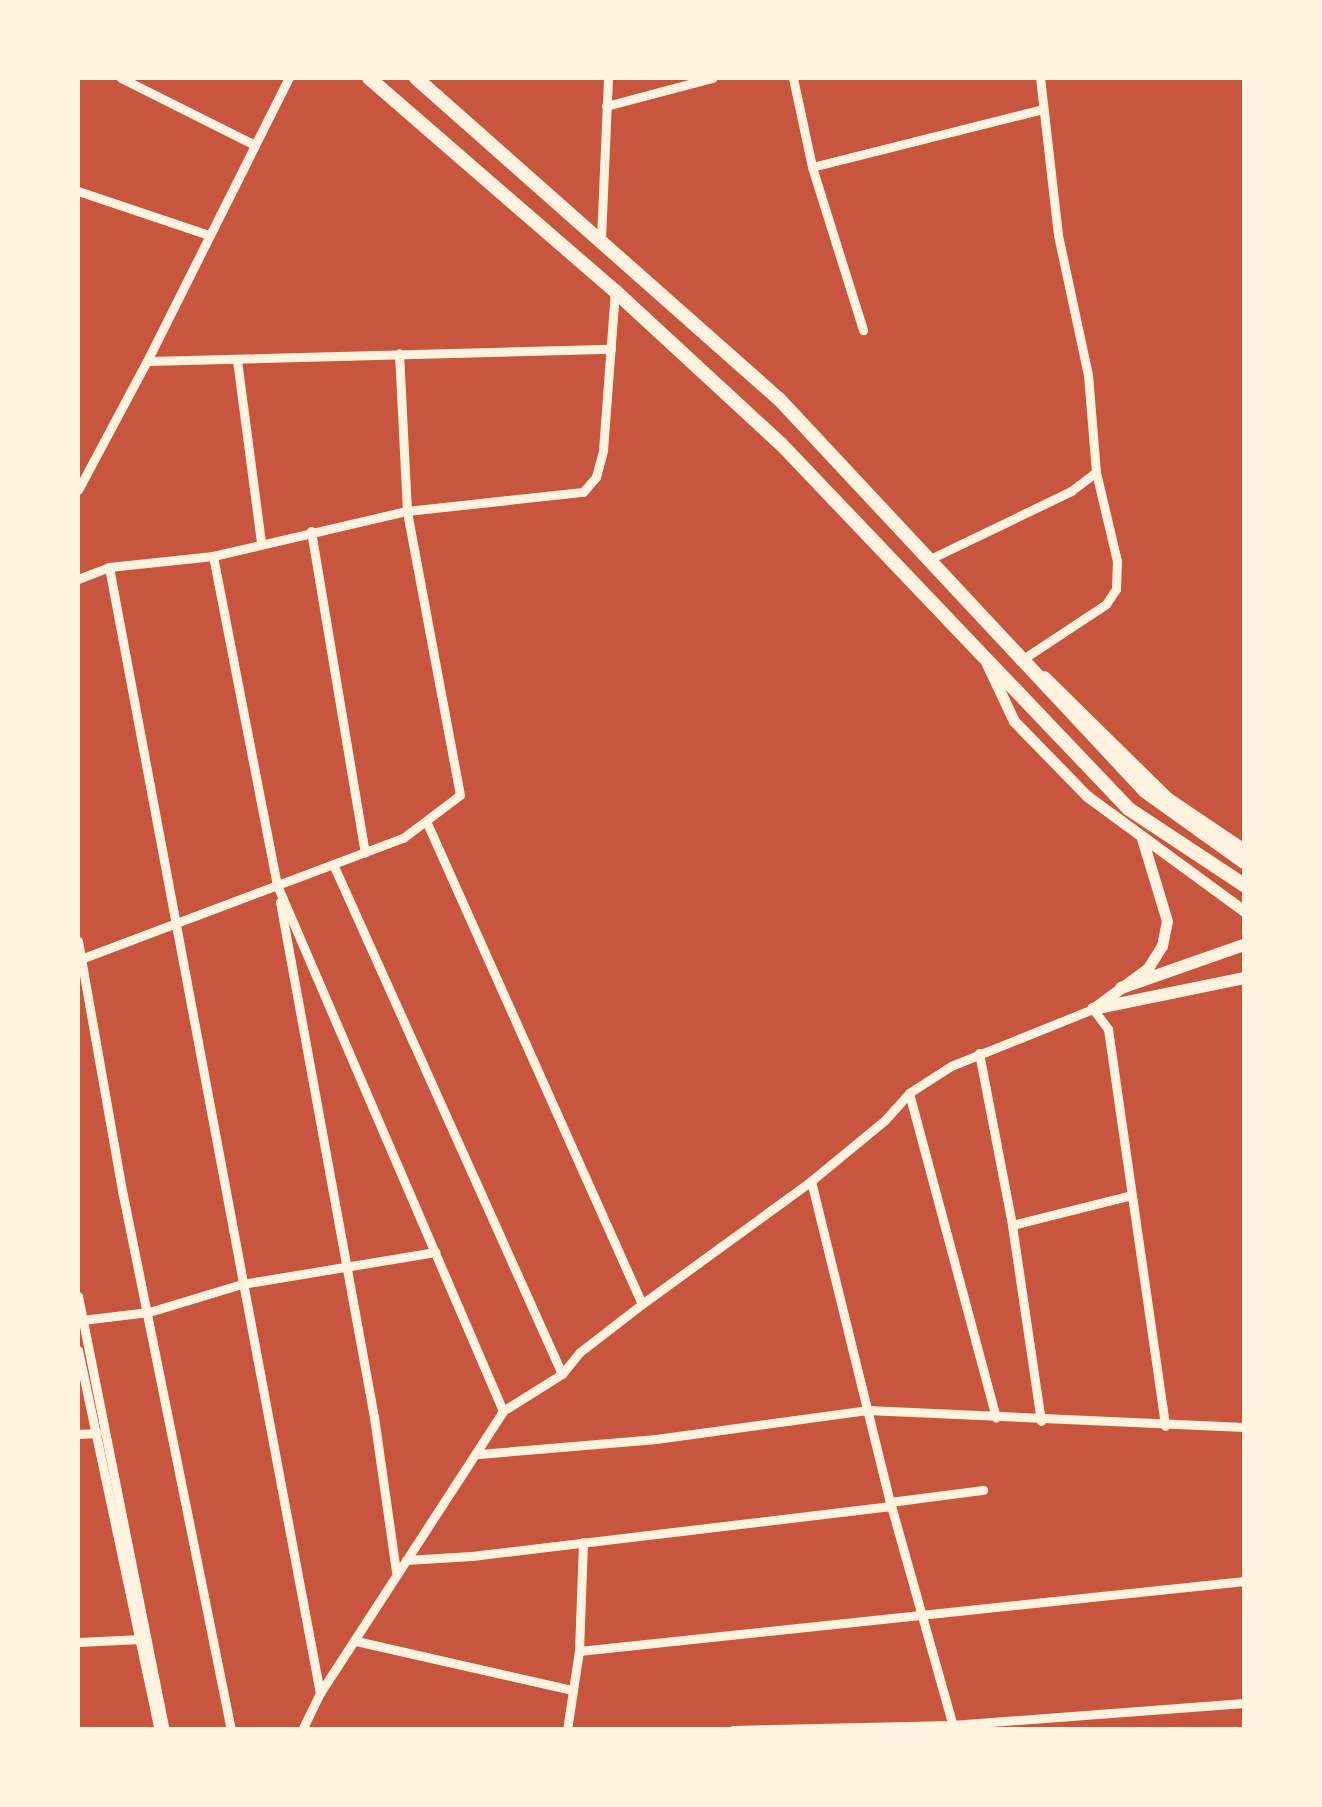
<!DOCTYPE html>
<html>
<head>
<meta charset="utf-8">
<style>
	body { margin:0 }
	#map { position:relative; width:1322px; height:1807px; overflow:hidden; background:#c8553d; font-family:Overpass,sans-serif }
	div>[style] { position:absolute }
	.minor>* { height:9px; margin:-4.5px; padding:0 4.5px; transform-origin:4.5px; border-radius:4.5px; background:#fff3e0 }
	.tertiary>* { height:11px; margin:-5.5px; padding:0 5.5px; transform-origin:5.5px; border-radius:5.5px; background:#fff3e0 }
	.secondary>* { height:12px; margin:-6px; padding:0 6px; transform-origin:6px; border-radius:6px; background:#fff3e0 }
	.trunk>* { height:14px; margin:-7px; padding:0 7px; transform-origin:7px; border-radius:7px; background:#fff3e0 }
	span { translate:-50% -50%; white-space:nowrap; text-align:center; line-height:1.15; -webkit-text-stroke:9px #fff3e0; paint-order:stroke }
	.frame { position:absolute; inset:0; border:80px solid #fff3e0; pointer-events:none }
</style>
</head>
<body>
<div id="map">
	<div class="minor">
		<div style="left:121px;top:78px;width:150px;rotate:26.6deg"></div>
		<div style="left:793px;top:78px;width:91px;rotate:77.9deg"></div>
		<div style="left:812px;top:167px;width:171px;rotate:72.6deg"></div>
		<div style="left:606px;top:106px;width:110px;rotate:-14.8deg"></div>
		<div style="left:812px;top:167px;width:238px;rotate:-14.1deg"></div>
		<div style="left:78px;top:191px;width:138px;rotate:18.6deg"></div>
		<div style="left:601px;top:239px;width:161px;rotate:-87.5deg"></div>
		<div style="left:237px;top:360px;width:184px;rotate:82.5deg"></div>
		<div style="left:147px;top:361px;width:464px;rotate:-1.5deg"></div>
		<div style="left:78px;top:490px;width:146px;rotate:-61.9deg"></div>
		<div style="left:147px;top:361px;width:317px;rotate:-63.4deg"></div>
		<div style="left:311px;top:531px;width:326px;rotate:80.5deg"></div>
		<div style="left:213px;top:556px;width:335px;rotate:79deg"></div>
		<div style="left:277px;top:885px;width:572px;rotate:66.75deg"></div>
		<div style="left:930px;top:559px;width:157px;rotate:-25.7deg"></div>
		<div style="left:1071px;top:491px;width:31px;rotate:-37deg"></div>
		<div style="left:1096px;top:472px;width:97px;rotate:-94.7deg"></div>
		<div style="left:1088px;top:375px;width:143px;rotate:-102.1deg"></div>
		<div style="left:1058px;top:235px;width:158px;rotate:-96.5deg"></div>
		<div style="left:109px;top:567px;width:1146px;rotate:79.39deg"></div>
		<div style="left:78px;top:579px;width:33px;rotate:-21deg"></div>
		<div style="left:109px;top:567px;width:105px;rotate:-6deg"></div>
		<div style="left:213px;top:556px;width:199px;rotate:-13.1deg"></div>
		<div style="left:407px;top:511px;width:177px;rotate:-6.2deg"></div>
		<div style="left:583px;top:492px;width:20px;rotate:-49deg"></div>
		<div style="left:596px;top:477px;width:28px;rotate:-75deg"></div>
		<div style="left:603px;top:450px;width:159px;rotate:-85.7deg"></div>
		<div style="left:1020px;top:661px;width:103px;rotate:-33.5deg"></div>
		<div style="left:1106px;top:604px;width:18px;rotate:-56deg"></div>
		<div style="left:1116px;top:589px;width:28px;rotate:-88deg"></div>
		<div style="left:1117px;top:561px;width:91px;rotate:-103.3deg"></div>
		<div style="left:427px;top:823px;width:527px;rotate:65.92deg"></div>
		<div style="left:333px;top:864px;width:559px;rotate:65.82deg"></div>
		<div style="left:280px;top:902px;width:524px;rotate:79.66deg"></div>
		<div style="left:374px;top:1417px;width:156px;rotate:81.9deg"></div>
		<div style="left:78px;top:941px;width:258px;rotate:80deg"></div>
		<div style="left:123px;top:1195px;width:546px;rotate:78.59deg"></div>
		<div style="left:78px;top:960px;width:347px;rotate:-20.6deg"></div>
		<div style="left:403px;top:838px;width:71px;rotate:-37deg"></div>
		<div style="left:460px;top:795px;width:289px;rotate:-100.6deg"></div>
		<div style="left:407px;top:511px;width:158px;rotate:-92.9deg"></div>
		<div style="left:979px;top:1053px;width:175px;rotate:79.1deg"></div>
		<div style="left:1012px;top:1225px;width:198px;rotate:81.6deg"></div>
		<div style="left:909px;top:1093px;width:336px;rotate:75deg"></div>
		<div style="left:811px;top:1181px;width:331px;rotate:76.2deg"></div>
		<div style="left:890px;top:1502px;width:237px;rotate:74.3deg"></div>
		<div style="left:1012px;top:1225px;width:123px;rotate:-14.1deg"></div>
		<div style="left:78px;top:1296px;width:443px;rotate:78.7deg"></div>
		<div style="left:82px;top:1320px;width:67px;rotate:-6.8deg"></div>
		<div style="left:149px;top:1312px;width:97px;rotate:-16.8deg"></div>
		<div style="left:242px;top:1284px;width:196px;rotate:-9.4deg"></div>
		<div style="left:78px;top:1350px;width:389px;rotate:78deg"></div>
		<div style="left:78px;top:1434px;width:19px;rotate:-3deg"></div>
		<div style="left:479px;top:1454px;width:178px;rotate:-4.8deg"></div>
		<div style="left:656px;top:1439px;width:213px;rotate:-7.8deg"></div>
		<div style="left:867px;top:1410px;width:377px;rotate:2.6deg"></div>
		<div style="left:890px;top:1502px;width:94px;rotate:-7.4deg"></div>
		<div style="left:406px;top:1560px;width:66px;rotate:-3.5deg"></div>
		<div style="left:472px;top:1556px;width:422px;rotate:-6.8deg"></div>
		<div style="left:356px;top:1641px;width:221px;rotate:12.8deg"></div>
		<div style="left:78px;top:1642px;width:63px;rotate:-2.7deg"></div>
		<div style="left:579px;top:1651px;width:669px;rotate:-6.01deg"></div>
		<div style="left:302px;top:1730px;width:41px;rotate:-64.1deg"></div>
		<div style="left:320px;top:1693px;width:336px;rotate:-57deg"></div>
		<div style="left:503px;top:1411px;width:70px;rotate:-32.1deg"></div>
		<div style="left:562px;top:1374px;width:28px;rotate:-51deg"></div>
		<div style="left:580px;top:1352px;width:78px;rotate:-37.7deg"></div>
		<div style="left:642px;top:1304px;width:209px;rotate:-36deg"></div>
		<div style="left:811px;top:1181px;width:96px;rotate:-39.5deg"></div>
		<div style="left:885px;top:1120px;width:36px;rotate:-48deg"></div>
		<div style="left:909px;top:1093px;width:50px;rotate:-32.7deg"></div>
		<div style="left:951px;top:1066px;width:153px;rotate:-21.9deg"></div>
		<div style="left:1093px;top:1009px;width:25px;rotate:53deg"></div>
		<div style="left:1108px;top:1029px;width:401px;rotate:81.8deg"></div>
		<div style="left:567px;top:1730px;width:80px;rotate:-81.4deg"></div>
		<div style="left:579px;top:1651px;width:109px;rotate:-87.9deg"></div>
		<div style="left:733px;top:1730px;width:219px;rotate:-1.3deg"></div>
		<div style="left:952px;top:1725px;width:293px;rotate:-4.3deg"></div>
	</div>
	<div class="tertiary">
		<div style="left:987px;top:664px;width:63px;rotate:64.7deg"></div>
		<div style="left:1014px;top:721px;width:105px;rotate:45.8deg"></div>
		<div style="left:1087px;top:796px;width:195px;rotate:36.2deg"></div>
		<div style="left:1044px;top:676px;width:173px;rotate:44.5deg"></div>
		<div style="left:1167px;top:797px;width:93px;rotate:34deg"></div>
		<div style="left:1094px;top:1008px;width:67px;rotate:-36.5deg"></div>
		<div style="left:1148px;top:968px;width:26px;rotate:-58deg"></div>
		<div style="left:1162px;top:946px;width:25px;rotate:-79deg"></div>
		<div style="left:1167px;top:921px;width:87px;rotate:-106.8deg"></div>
	</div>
	<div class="secondary">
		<div style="left:1121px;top:988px;width:130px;rotate:-19.3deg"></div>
		<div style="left:1093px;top:1009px;width:154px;rotate:-11.6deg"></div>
	</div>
	<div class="trunk">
		<div style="left:369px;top:78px;width:325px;rotate:40.9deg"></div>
		<div style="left:615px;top:291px;width:226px;rotate:42.7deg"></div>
		<div style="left:781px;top:444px;width:504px;rotate:46.37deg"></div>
		<div style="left:1129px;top:809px;width:138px;rotate:33.5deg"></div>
		<div style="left:416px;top:78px;width:485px;rotate:41.5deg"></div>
		<div style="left:779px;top:399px;width:536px;rotate:46.96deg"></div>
		<div style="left:1145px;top:791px;width:122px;rotate:35.6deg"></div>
	</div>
	<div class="frame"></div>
</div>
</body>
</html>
